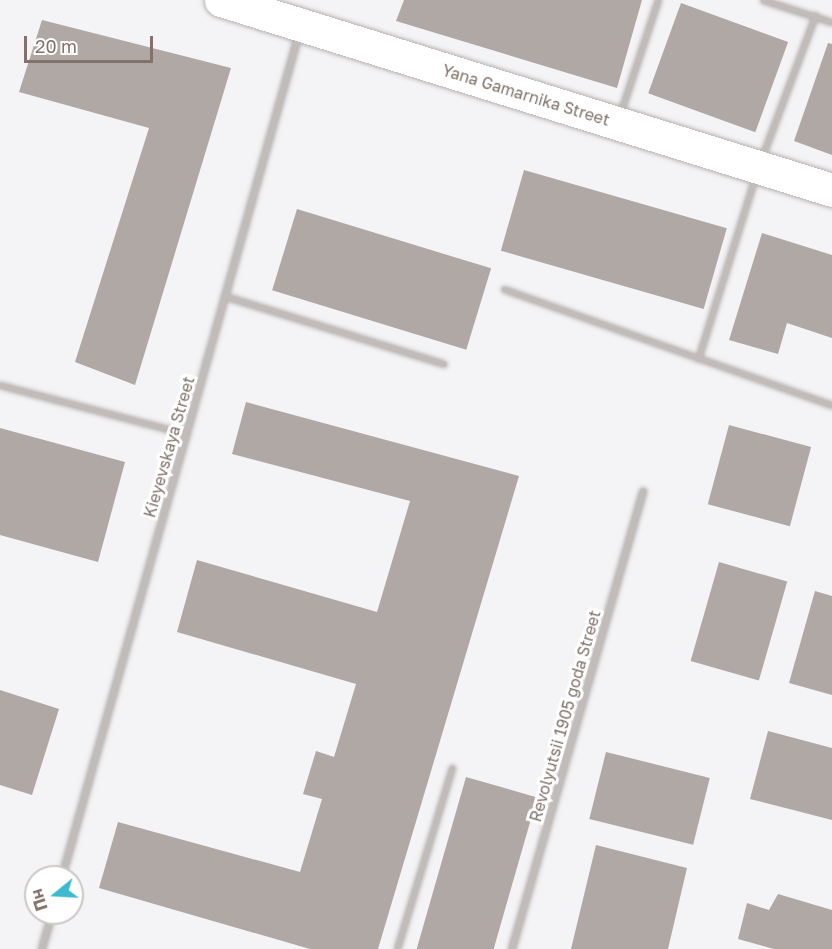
<!DOCTYPE html>
<html>
<head>
<meta charset="utf-8">
<style>
	body { margin:0 }
	#map { position:relative; width:832px; height:949px; overflow:hidden; background:#f4f4f7; font-family:"Golos Text",sans-serif }
	div>[style] { position:absolute }
	.building>* { inset:0; background:#b0a8a4; transform-origin:0 0 }
	.roads { filter:drop-shadow(0 0 2px #b8b2ae) drop-shadow(0 0 2px #b8b2ae) }
	.lane>* { height:4.5px; margin:-2.25px; padding:0 2.25px; transform-origin:2.25px; border-radius:2.25px; background:#c1bcb9 }
	.street>* { height:6px; margin:-3px; padding:0 3px; transform-origin:3px; border-radius:3px; background:#c1bcb9 }
	.secondary>* { height:33px; margin:-16.5px; padding:0 16.5px; transform-origin:16.5px; border-radius:16.5px; background:#fff }
	span { translate:-50% -50%; white-space:nowrap; text-align:center; line-height:1.15; -webkit-text-stroke:6px #fff; paint-order:stroke }
	.street-label { font-size:16px; color:#827269 }
	.north { position:absolute; left:24px; top:865px; width:60px; height:60px; box-sizing:border-box; background:#fff; border:2px solid #cdc7c3; border-radius:50%; rotate:252deg; font-size:16px; font-weight:700; line-height:24px; text-align:center; color:#827269 }
	.north::after { content:''; display:block; margin:auto; width:21px; height:27px; background:#3cb9cf; clip-path:polygon(50% 0,100% 100%,50% 72%,0 100%) }
	.scale { position:absolute; left:24px; top:36px; width:129px; height:27px; box-sizing:border-box; border:3px solid #827269; border-top:0; padding-left:8px; font-size:18px; line-height:21px; white-space:nowrap; color:#827269; -webkit-text-stroke:4px #fff; paint-order:stroke }
</style>
</head>
<body>
<div id="map">
	<div class="building">
		<div style="clip-path:polygon(404px 0,642px 0,617px 88px,396px 21px)"></div>
		<div style="left:681px;top:3px;width:114px;height:96px;rotate:20deg"></div>
		<div style="clip-path:polygon(42px 20px,231px 68px,135px 385px,75px 362px,149px 128px,19px 92px)"></div>
		<div style="clip-path:polygon(828px 43px,832px 44px,832px 155px,794px 141px)"></div>
		<div style="left:524px;top:170px;width:211px;height:84px;rotate:16deg"></div>
		<div style="left:297px;top:209px;width:203px;height:85px;rotate:17deg"></div>
		<div style="clip-path:polygon(762px 233px,832px 255px,832px 338px,787px 323px,778px 354px,729px 340px)"></div>
		<div style="clip-path:polygon(246px 402px,519px 476px,378px 949px,310px 949px,99px 888px,118px 822px,300px 872px,322px 799px,303px 794px,316px 751px,334px 757px,356px 684px,177px 632px,197px 560px,377px 612px,410px 501px,232px 454px)"></div>
		<div style="left:729px;top:425px;width:85px;height:82px;rotate:15deg"></div>
		<div style="clip-path:polygon(0 428px,125px 462px,98px 562px,0 535px)"></div>
		<div style="left:719px;top:562px;width:71px;height:103px;rotate:16deg"></div>
		<div style="clip-path:polygon(815px 591px,832px 596px,832px 695px,789px 683px)"></div>
		<div style="clip-path:polygon(0 690px,59px 709px,32px 795px,0 785px)"></div>
		<div style="clip-path:polygon(768px 731px,832px 748px,832px 820px,750px 799px)"></div>
		<div style="left:606px;top:752px;width:107px;height:69px;rotate:14deg"></div>
		<div style="left:466px;top:777px;width:74px;height:179px;rotate:16deg"></div>
		<div style="clip-path:polygon(596px 845px,687px 868px,668px 949px,571px 949px)"></div>
		<div style="clip-path:polygon(778px 894px,832px 910px,832px 949px,774px 949px,738px 939px,747px 903px,769px 910px)"></div>
	</div>
	<div class="roads">
		<div class="lane">
			<div style="left:763px;top:0;width:72px;rotate:17.7deg"></div>
			<div style="left:621px;top:111px;width:117px;rotate:-71.6deg"></div>
			<div style="left:762px;top:157px;width:151px;rotate:-69.4deg"></div>
			<div style="left:755px;top:179px;width:188px;rotate:107.4deg"></div>
			<div style="left:699px;top:358px;width:141px;rotate:19.5deg"></div>
			<div style="left:504px;top:289px;width:207px;rotate:19.5deg"></div>
			<div style="left:225px;top:296px;width:229px;rotate:17.2deg"></div>
			<div style="left:0;top:385px;width:193px;rotate:14.7deg"></div>
			<div style="left:397px;top:949px;width:189px;rotate:-73.1deg"></div>
		</div>
		<div class="street">
			<div style="left:62px;top:877px;width:876px;rotate:-74.3deg"></div>
			<div style="left:42px;top:949px;width:37px;rotate:-74deg"></div>
			<div style="left:512px;top:949px;width:476px;rotate:-74deg"></div>
		</div>
		<div class="secondary">
			<div style="left:221px;top:0;width:640px;rotate:17.27deg"></div>
		</div>
	</div>
	<div class="street-label">
		<span style="left:526px;top:95px;rotate:17deg">Yana Gamarnika Street</span>
		<span style="left:169px;top:447px;rotate:-74deg">Kieyevskaya Street</span>
		<span style="left:565px;top:716px;rotate:-74deg">Revolyutsii 1905 goda Street</span>
	</div>
	<div class="north">Пн</div>
	<div class="scale">20 m</div>
</div>
</body>
</html>
